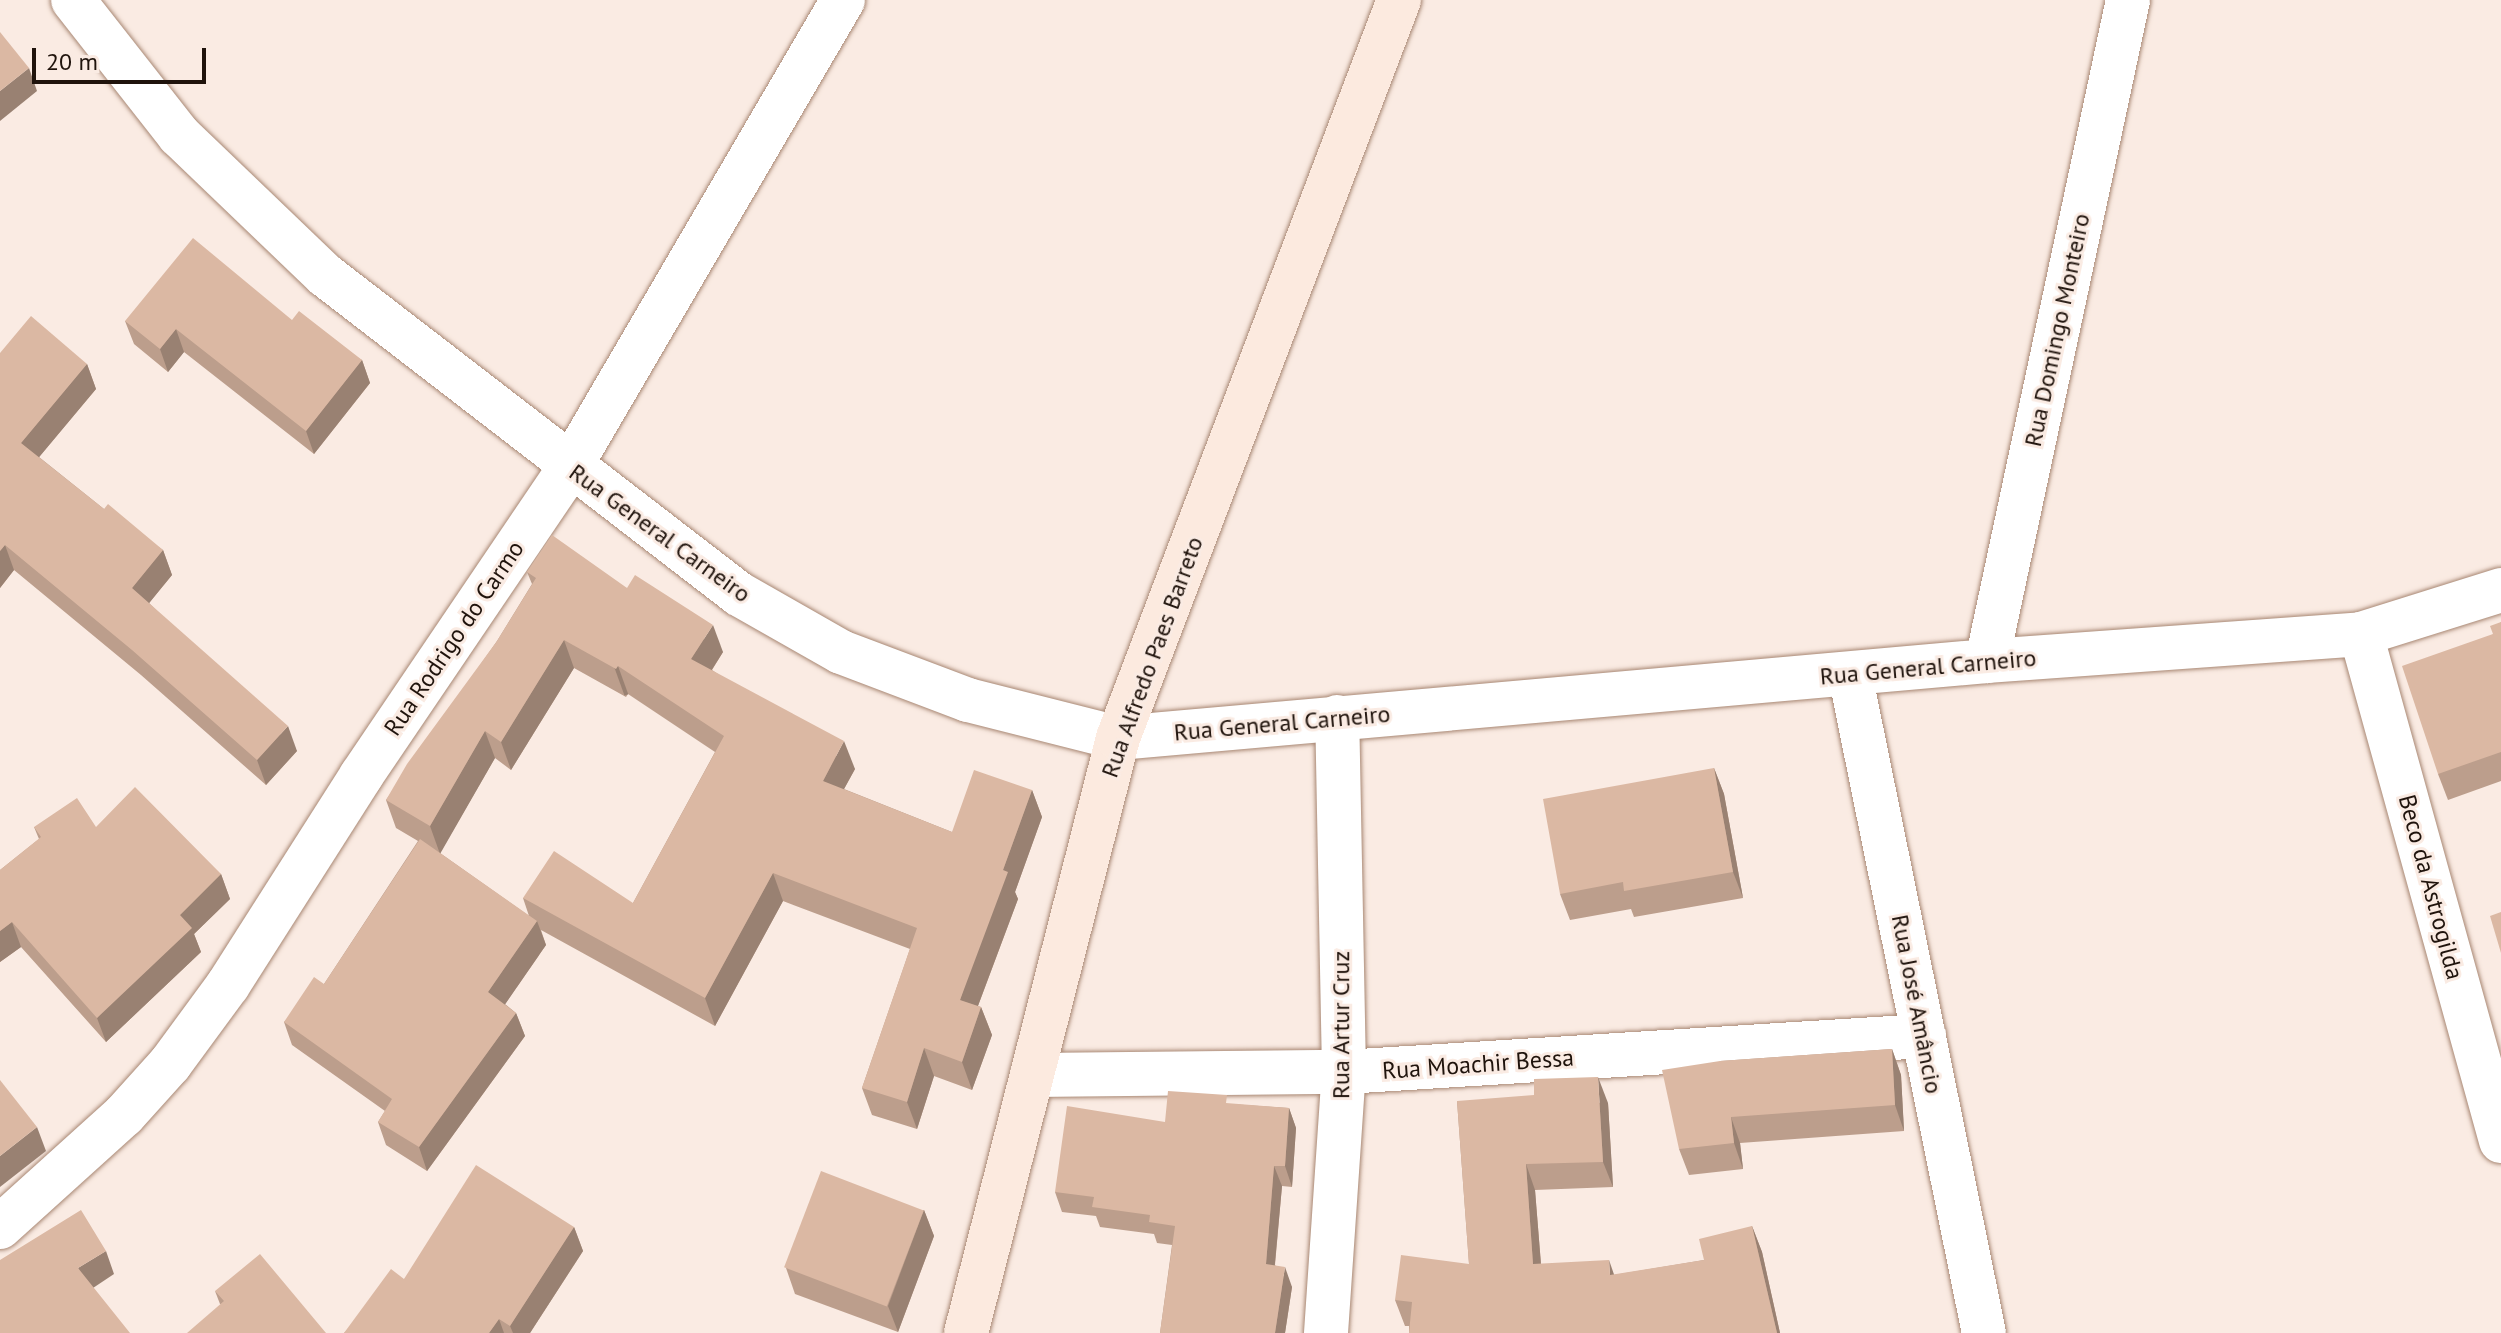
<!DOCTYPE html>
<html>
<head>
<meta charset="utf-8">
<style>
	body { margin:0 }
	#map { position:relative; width:2501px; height:1333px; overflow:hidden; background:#faebe3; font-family:"PT Sans",sans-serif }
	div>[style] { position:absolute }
	.roads { filter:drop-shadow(0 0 2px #a88773) drop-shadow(0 0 2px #a88773) }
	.street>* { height:44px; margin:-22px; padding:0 22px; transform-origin:22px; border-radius:22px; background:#fff }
	.secondary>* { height:44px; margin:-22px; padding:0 22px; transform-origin:22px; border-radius:22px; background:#fceadf }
	.wall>* { inset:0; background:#bc9e8c }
	.shaded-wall>* { inset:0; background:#998172; transform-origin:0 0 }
	.building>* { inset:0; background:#dbb8a3; transform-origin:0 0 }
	span { translate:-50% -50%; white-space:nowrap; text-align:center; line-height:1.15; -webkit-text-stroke:6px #faebe3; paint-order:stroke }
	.street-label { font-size:24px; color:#1f130c }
	.scale { position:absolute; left:32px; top:48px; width:174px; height:36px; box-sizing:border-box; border:4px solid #1f130c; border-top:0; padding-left:10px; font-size:24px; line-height:28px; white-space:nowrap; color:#1f130c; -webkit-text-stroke:6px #faebe3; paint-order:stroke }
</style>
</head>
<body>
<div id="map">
	<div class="roads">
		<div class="street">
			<div style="left:73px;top:0;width:172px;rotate:51.9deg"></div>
			<div style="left:179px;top:135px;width:202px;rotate:43.8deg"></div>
			<div style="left:325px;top:275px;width:523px;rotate:37.62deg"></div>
			<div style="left:739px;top:594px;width:117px;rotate:29.6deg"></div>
			<div style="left:841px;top:652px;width:136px;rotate:20.7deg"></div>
			<div style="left:968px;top:700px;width:155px;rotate:14.2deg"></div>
			<div style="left:1118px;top:738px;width:872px;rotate:-5.06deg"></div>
			<div style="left:1987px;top:661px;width:375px;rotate:-4.1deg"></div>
			<div style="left:2361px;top:634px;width:147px;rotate:-17.4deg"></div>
			<div style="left:2361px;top:634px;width:526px;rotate:74.56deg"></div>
			<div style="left:1987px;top:661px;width:676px;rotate:-77.96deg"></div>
			<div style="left:1850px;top:674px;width:672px;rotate:78.51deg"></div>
			<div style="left:1032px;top:1075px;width:312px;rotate:-0.6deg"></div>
			<div style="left:1344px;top:1072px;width:581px;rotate:-3.55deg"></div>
			<div style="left:0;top:1227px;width:167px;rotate:-42.1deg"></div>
			<div style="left:124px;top:1115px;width:69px;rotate:-48deg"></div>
			<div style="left:170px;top:1064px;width:98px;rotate:-53.7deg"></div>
			<div style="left:228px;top:985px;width:248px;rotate:-57.5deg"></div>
			<div style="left:361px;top:776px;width:373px;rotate:-55.9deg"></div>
			<div style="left:570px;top:467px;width:541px;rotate:-59.69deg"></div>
			<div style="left:1326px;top:1333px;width:262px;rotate:-86.1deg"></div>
			<div style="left:1344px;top:1072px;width:355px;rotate:-91.1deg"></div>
		</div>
		<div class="secondary">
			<div style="left:966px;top:1333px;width:614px;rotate:-75.67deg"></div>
			<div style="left:1118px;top:738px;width:790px;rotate:-69.16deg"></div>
		</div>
	</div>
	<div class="wall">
		<div style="clip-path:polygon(292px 320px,362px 360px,370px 383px,314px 454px,184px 352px,168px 372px,134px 344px,125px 321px)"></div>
		<div style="clip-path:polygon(0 353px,87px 364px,96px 389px,39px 457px,104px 509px,163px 550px,172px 575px,149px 603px,297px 751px,266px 785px,141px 675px,14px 570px,0 588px)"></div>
		<div style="clip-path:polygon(evenodd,527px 572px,627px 588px,723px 652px,712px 670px,855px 769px,844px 789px,952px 832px,1032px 790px,1042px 817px,1015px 892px,1018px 899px,978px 1006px,981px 1007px,992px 1035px,972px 1090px,934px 1076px,917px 1129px,872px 1115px,862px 1088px,910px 949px,783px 901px,715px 1026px,541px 930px,546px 945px,505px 1004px,516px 1013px,525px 1036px,427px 1171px,386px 1145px,378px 1122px,385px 1111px,292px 1045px,284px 1022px,324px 984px,418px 841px,396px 828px,386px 800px,497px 641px,532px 584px,527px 572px,574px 668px,626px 697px,628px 694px,715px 752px,633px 903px,523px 898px,529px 916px,440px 853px,495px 758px,511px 770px,574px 668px)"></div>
		<div style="clip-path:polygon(2501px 622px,2501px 781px,2448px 800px,2438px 774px,2493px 634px)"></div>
		<div style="clip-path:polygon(1714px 768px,1724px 794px,1743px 898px,1634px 917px,1631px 909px,1570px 920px,1560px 894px)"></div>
		<div style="clip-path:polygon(34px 827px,96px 827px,221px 874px,230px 899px,194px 934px,201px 952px,106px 1042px,21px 947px,0 962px,0 870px,39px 839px)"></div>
		<div style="clip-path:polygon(1892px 1049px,1901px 1075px,1904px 1131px,1740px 1143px,1743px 1169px,1689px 1175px,1679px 1149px,1720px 1061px)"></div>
		<div style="clip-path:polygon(1457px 1101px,1608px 1103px,1613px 1187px,1535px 1190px,1541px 1264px,1614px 1275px,1704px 1260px,1752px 1226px,1762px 1252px,1780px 1333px,1409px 1333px,1409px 1326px,1405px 1326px,1395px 1300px,1469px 1264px)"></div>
		<div style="clip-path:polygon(1230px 1104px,1289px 1108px,1296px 1128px,1292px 1187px,1282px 1186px,1275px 1265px,1292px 1287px,1285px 1333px,1160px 1333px,1172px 1245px,1157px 1243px,1154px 1234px,1100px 1227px,1096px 1216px,1062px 1212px,1055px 1192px)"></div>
		<div style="clip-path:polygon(924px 1210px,934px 1236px,898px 1332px,795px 1294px,786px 1268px)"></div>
		<div style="clip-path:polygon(574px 1227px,583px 1251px,530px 1333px,344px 1333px,404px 1279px)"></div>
		<div style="clip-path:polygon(215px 1291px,326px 1333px,220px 1304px)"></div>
	</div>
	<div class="shaded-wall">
		<div style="clip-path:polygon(29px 68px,37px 91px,0 121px,0 91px)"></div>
		<div style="clip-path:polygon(176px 329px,184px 352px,168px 372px,160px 349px)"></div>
		<div style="clip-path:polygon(362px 360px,370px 383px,314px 454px,306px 431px)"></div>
		<div style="clip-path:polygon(87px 364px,96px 389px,30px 468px,21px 443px)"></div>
		<div style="clip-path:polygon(5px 545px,14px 570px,0 588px,0 551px)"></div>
		<div style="clip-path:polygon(163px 550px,172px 575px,141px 613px,132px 588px)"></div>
		<div style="clip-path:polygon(713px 625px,723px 652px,701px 687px,691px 659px)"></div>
		<div style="clip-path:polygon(564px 640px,574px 668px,511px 770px,501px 742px)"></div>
		<div style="left:618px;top:666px;width:30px;height:4px;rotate:70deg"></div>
		<div style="clip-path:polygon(288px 726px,297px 751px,266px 785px,257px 760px)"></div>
		<div style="clip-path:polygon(485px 731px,495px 758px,440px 854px,430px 826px)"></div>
		<div style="clip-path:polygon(844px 741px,855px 769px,833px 809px,823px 781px)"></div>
		<div style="clip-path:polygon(1714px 768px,1724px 794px,1743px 898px,1733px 872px)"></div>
		<div style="clip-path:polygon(1032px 790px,1042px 817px,1015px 892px,1018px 899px,970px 1027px,960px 1000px,1003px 870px)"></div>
		<div style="clip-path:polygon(773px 873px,783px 901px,715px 1026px,705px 998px)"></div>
		<div style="clip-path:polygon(221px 874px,230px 899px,194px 934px,201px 952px,106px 1042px,97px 1018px,180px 915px)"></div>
		<div style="clip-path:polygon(537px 921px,546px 945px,497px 1016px,488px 992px)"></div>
		<div style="clip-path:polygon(12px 922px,21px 947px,0 962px,0 931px)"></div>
		<div style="clip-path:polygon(981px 1007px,992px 1035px,972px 1090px,962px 1062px)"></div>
		<div style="clip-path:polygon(516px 1013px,525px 1036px,427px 1171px,419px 1147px)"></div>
		<div style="clip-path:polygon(924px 1048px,934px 1076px,917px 1129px,907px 1102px)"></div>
		<div style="clip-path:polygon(1892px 1049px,1901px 1075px,1904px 1131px,1895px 1105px)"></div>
		<div style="clip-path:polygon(1598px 1077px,1608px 1103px,1613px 1187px,1603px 1162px)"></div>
		<div style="clip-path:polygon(1289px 1108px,1296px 1128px,1292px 1187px,1285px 1166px)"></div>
		<div style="clip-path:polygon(1731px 1117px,1740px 1143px,1743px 1169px,1734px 1143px)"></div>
		<div style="clip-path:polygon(37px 1127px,46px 1151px,0 1187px,0 1156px)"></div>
		<div style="clip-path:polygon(1526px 1164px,1535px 1190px,1543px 1290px,1533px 1264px)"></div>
		<div style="clip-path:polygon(1274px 1166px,1282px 1186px,1273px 1284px,1266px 1264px)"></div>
		<div style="clip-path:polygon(924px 1210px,934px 1236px,898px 1332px,888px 1306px)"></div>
		<div style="clip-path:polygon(1752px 1226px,1762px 1252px,1780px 1333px,1777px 1333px)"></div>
		<div style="clip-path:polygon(574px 1227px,583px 1251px,530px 1333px,513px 1333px,510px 1326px)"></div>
		<div style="clip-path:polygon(106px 1251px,114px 1274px,87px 1292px,78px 1268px)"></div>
		<div style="clip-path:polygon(1609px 1260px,1618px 1286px,1610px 1275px)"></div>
		<div style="clip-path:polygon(1285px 1267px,1292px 1287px,1285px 1333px,1275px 1333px)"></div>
		<div style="clip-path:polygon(499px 1319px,504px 1333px,489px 1333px)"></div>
	</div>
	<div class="building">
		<div style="clip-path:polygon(0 32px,29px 68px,0 91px)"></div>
		<div style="clip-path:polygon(193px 238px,292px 320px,299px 311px,362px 360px,306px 431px,176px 329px,160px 349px,125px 321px)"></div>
		<div style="clip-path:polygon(31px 316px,87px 364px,21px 443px,104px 509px,108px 504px,163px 550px,132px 588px,288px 726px,257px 760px,132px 650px,5px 545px,0 551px,0 353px)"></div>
		<div style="clip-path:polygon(552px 535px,627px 588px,635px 575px,713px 625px,691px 659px,844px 741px,823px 781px,952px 832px,974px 770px,1032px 790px,1003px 870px,1008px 872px,960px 1000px,981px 1007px,962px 1062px,924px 1048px,907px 1102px,862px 1088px,917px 928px,773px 873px,705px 998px,523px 898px,554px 851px,633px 903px,724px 736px,618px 666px,616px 669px,564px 640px,501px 742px,485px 731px,430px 826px,386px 800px,407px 764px,497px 641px,536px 578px,527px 572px)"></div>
		<div style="clip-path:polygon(2501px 622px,2501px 752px,2438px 774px,2402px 666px,2493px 634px,2490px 626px)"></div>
		<div style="clip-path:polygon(1714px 768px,1733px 872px,1624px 891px,1623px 882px,1560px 894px,1543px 799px)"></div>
		<div style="clip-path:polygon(135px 787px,221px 874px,180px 915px,192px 928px,97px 1018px,12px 922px,0 931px,0 870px,41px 837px,34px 827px,77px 798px,96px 827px)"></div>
		<div style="clip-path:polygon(420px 839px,537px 921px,488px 992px,516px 1013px,419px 1147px,378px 1122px,392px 1099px,284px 1022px,314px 977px,324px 984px)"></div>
		<div style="clip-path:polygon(2501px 912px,2501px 953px,2490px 916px)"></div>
		<div style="clip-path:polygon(1892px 1049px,1895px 1105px,1731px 1117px,1734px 1143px,1679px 1149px,1662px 1070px,1720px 1061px)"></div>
		<div style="clip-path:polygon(1598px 1077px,1603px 1162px,1526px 1164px,1533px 1264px,1609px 1260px,1610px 1275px,1704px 1260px,1699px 1239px,1752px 1226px,1777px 1333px,1409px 1333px,1412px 1302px,1395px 1300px,1401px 1255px,1469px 1264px,1457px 1101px,1534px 1095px,1534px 1079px)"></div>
		<div style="clip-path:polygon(0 1080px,37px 1127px,0 1156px)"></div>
		<div style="clip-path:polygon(1168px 1091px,1227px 1095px,1226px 1103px,1289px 1108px,1285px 1166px,1274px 1166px,1266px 1264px,1285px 1267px,1275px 1333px,1160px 1333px,1175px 1226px,1149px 1222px,1150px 1215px,1092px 1207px,1094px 1197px,1055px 1192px,1067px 1106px,1165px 1122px)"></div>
		<div style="clip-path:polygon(476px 1165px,574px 1227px,510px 1326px,499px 1319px,489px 1333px,344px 1333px,391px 1269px,404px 1279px)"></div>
		<div style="left:821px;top:1171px;width:110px;height:103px;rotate:21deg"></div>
		<div style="clip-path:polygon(81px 1210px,106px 1251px,78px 1268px,130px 1333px,0 1333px,0 1260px)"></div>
		<div style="clip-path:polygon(260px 1254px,326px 1333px,187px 1333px,224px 1301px,215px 1291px)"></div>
	</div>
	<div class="street-label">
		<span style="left:2057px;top:330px;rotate:-78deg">Rua Domingo Monteiro</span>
		<span style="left:660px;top:533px;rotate:36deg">Rua General Carneiro</span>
		<span style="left:454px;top:638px;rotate:-56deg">Rua Rodrigo do Carmo</span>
		<span style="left:1152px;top:657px;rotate:-70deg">Rua Alfredo Paes Barreto</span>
		<span style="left:1928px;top:667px;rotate:-5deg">Rua General Carneiro</span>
		<span style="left:1282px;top:723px;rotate:-5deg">Rua General Carneiro</span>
		<span style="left:2431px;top:887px;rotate:75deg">Beco da Astrogilda</span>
		<span style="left:1917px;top:1004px;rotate:79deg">Rua José Amâncio</span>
		<span style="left:1341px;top:1025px;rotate:-90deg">Rua Artur Cruz</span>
		<span style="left:1478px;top:1064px;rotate:-4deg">Rua Moachir Bessa</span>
	</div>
	<div class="scale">20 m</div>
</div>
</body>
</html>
